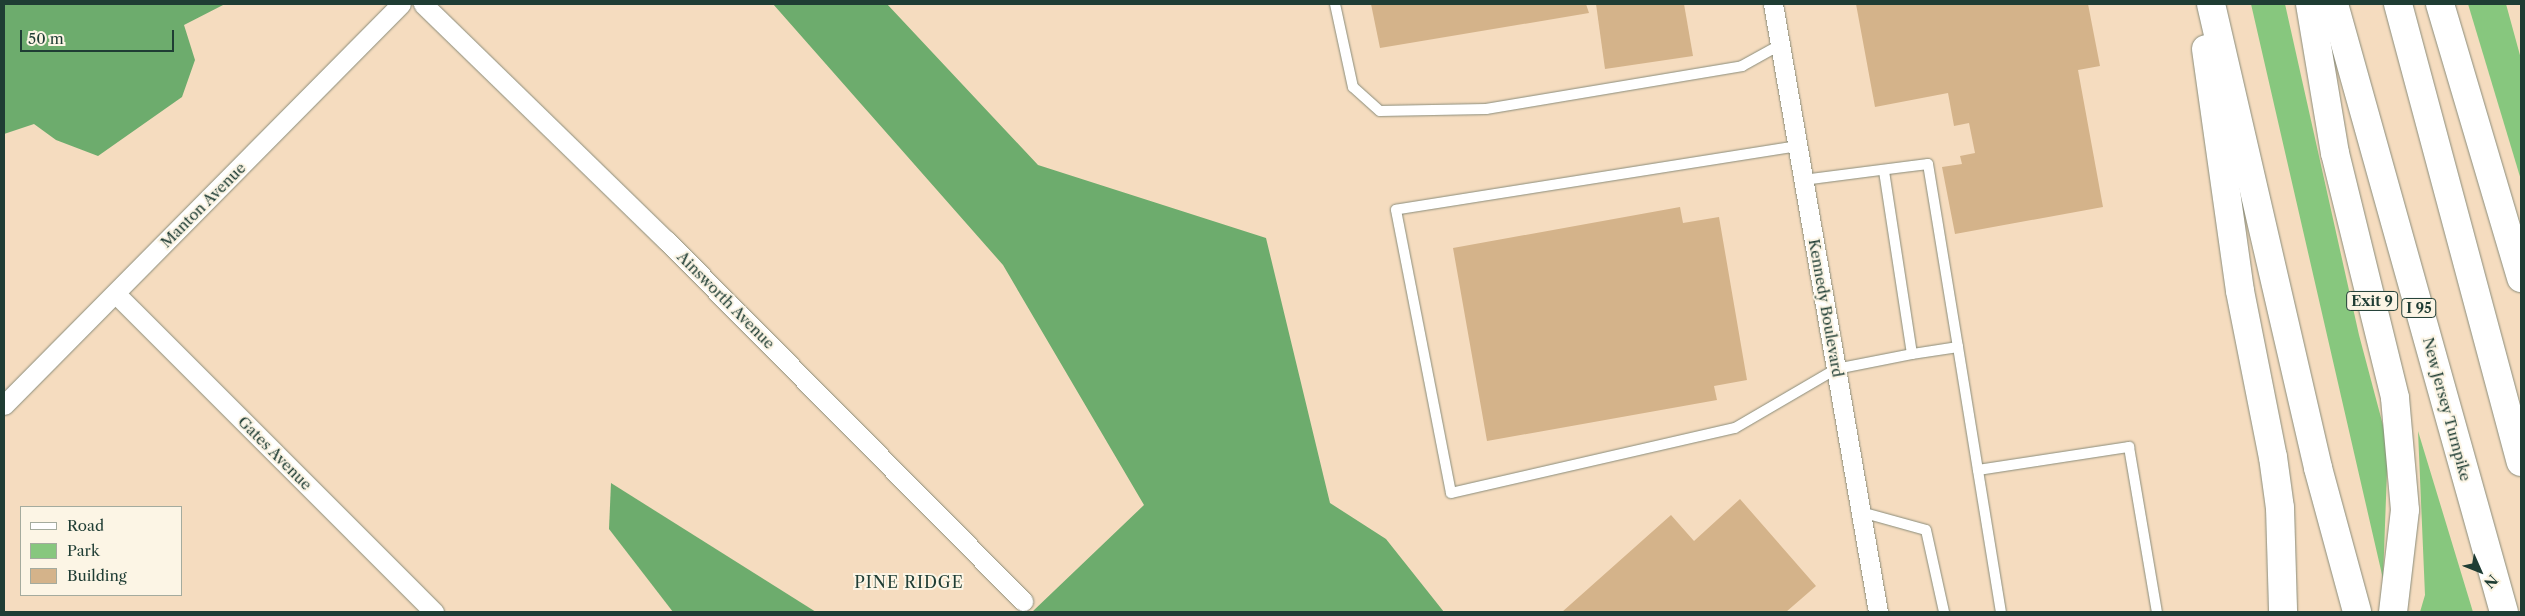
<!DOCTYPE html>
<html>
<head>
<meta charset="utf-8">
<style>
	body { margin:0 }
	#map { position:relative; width:2525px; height:616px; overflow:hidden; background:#f5dcbf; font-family:"Libre Caslon Text",serif }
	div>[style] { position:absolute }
	.green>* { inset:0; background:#87c77e }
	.forest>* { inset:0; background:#6dac6d }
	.building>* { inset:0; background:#d4b38a }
	.roads { filter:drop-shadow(0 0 1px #8a8c7a) drop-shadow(0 0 1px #8a8c7a) }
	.lane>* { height:10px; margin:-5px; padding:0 5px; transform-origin:5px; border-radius:5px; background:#fff }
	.street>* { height:19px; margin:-9.5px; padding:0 9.5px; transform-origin:9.5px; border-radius:9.5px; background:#fff }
	.highway>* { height:28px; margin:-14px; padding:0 14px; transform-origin:14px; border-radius:14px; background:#fff }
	span { translate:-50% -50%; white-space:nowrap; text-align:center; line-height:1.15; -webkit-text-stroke:4px #fcf5e5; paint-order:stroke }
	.shield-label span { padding:1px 4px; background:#fcf5e5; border:1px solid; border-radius:4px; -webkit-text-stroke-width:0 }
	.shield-label { font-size:14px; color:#1f3d34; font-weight:700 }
	.street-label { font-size:15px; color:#1f3d34 }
	.neighbourhood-label { font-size:16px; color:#1f3d34; letter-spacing:1px }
	.frame { position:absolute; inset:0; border:5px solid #1f3d34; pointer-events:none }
	.legend { position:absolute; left:20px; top:506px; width:162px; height:90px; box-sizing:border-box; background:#fcf5e5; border:1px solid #a4ab9e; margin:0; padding:6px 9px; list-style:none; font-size:15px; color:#1f3d34 }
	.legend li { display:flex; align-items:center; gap:10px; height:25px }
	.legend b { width:25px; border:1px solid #a4ab9e }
	.north { position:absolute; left:2455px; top:546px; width:50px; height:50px; -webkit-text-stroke:4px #fcf5e5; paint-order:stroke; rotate:134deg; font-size:14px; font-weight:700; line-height:20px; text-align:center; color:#1f3d34 }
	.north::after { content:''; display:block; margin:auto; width:18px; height:22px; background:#1f3d34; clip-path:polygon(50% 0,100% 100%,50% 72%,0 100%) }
	.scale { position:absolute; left:20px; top:30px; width:154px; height:22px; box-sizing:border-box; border:2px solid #1f3d34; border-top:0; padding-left:6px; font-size:15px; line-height:18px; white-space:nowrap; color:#1f3d34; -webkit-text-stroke:4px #fcf5e5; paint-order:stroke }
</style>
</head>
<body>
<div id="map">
	<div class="green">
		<div style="clip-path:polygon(2251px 4px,2285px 4px,2359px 335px,2388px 444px,2383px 579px)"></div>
		<div style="clip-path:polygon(2468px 4px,2506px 4px,2521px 59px,2521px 180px)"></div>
		<div style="clip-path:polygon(2418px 431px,2473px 612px,2420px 612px,2425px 595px)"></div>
	</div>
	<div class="forest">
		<div style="clip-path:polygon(4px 4px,225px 4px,184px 25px,195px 60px,182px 97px,98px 156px,56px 140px,34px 124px,4px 134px)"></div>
		<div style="clip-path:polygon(773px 4px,887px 4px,1038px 165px,1266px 238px,1330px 503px,1386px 539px,1444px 612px,1032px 612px,1144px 505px,1003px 265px)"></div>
		<div style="clip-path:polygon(611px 483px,816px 612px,673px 612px,609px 529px)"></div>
	</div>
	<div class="building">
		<div style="clip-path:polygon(1371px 4px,1586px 4px,1589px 13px,1380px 48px)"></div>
		<div style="clip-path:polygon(1596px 4px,1684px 4px,1693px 56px,1605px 69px)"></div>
		<div style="clip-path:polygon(1856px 4px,2088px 4px,2100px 66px,2078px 70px,2103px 207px,1955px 234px,1942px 167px,1962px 164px,1960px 156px,1975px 153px,1969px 123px,1954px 126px,1948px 93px,1875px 107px)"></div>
		<div style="clip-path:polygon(1680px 207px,1683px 223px,1719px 217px,1747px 380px,1714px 386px,1717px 400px,1487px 441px,1453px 248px)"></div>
		<div style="clip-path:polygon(1740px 499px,1816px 586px,1786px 612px,1562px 612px,1671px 515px,1694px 541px)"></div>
	</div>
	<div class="roads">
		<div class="lane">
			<div style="left:1335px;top:4px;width:85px;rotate:77.8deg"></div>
			<div style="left:1353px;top:87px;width:36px;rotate:42deg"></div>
			<div style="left:1380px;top:111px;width:106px;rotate:-1.1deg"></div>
			<div style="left:1486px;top:109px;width:260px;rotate:-9.5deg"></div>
			<div style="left:1742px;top:66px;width:43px;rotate:-28.9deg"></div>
			<div style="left:1798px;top:146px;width:407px;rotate:171deg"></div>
			<div style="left:1396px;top:210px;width:288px;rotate:79deg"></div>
			<div style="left:1451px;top:493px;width:291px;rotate:-12.9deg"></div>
			<div style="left:1735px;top:428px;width:117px;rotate:-30.3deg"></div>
			<div style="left:1836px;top:369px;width:77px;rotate:-11.2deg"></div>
			<div style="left:1803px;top:180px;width:126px;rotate:-7.3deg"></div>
			<div style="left:1928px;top:164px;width:185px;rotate:80.7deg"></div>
			<div style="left:1958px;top:347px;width:47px;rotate:171.3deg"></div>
			<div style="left:1912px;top:354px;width:186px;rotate:-98.7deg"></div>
			<div style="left:1958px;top:347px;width:268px;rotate:80.8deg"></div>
			<div style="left:1978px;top:470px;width:153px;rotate:-8.7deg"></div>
			<div style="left:2129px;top:447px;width:167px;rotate:80.4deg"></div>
			<div style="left:1861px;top:512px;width:67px;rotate:15.5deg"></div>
			<div style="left:1926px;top:530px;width:84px;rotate:77.6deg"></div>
		</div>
		<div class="street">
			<div style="left:423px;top:4px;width:339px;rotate:44.2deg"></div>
			<div style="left:666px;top:240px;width:508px;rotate:45.32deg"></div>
			<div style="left:1773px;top:4px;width:617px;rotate:80.2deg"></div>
			<div style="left:116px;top:294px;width:450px;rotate:45deg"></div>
			<div style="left:4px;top:405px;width:564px;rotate:-45.29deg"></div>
		</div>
		<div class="highway">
			<div style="left:2211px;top:4px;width:476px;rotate:77deg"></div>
			<div style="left:2318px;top:468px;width:149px;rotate:74.8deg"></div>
			<div style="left:2310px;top:4px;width:151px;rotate:80.5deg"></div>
			<div style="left:2335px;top:153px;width:252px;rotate:76.2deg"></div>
			<div style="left:2395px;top:398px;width:112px;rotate:84.9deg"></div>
			<div style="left:2405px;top:510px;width:103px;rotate:96.7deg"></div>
			<div style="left:2334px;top:4px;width:631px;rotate:74.38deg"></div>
			<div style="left:2398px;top:4px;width:474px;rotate:75deg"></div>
			<div style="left:2440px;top:4px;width:286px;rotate:73.5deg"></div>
			<div style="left:2206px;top:49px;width:244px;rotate:82deg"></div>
			<div style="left:2240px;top:291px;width:169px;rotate:78.8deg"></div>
			<div style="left:2273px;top:457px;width:51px;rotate:82.2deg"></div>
			<div style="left:2280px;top:508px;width:104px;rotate:88.3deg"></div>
		</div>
	</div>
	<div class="shield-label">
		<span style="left:2372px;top:301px">Exit 9</span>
		<span style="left:2419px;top:308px">I 95</span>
	</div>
	<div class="street-label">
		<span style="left:203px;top:205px;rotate:-45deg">Manton Avenue</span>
		<span style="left:726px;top:300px;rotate:45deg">Ainsworth Avenue</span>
		<span style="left:1826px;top:308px;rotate:80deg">Kennedy Boulevard</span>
		<span style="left:2447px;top:409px;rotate:75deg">New Jersey Turnpike</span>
		<span style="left:275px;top:453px;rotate:45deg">Gates Avenue</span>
	</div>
	<div class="neighbourhood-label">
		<span style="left:909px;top:582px">PINE RIDGE</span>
	</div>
	<div class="frame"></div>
	<ul class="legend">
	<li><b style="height:6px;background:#fff"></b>Road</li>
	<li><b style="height:14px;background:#87c77e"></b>Park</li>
	<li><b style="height:14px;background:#d4b38a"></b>Building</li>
	</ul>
	<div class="north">N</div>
	<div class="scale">50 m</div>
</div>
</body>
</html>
